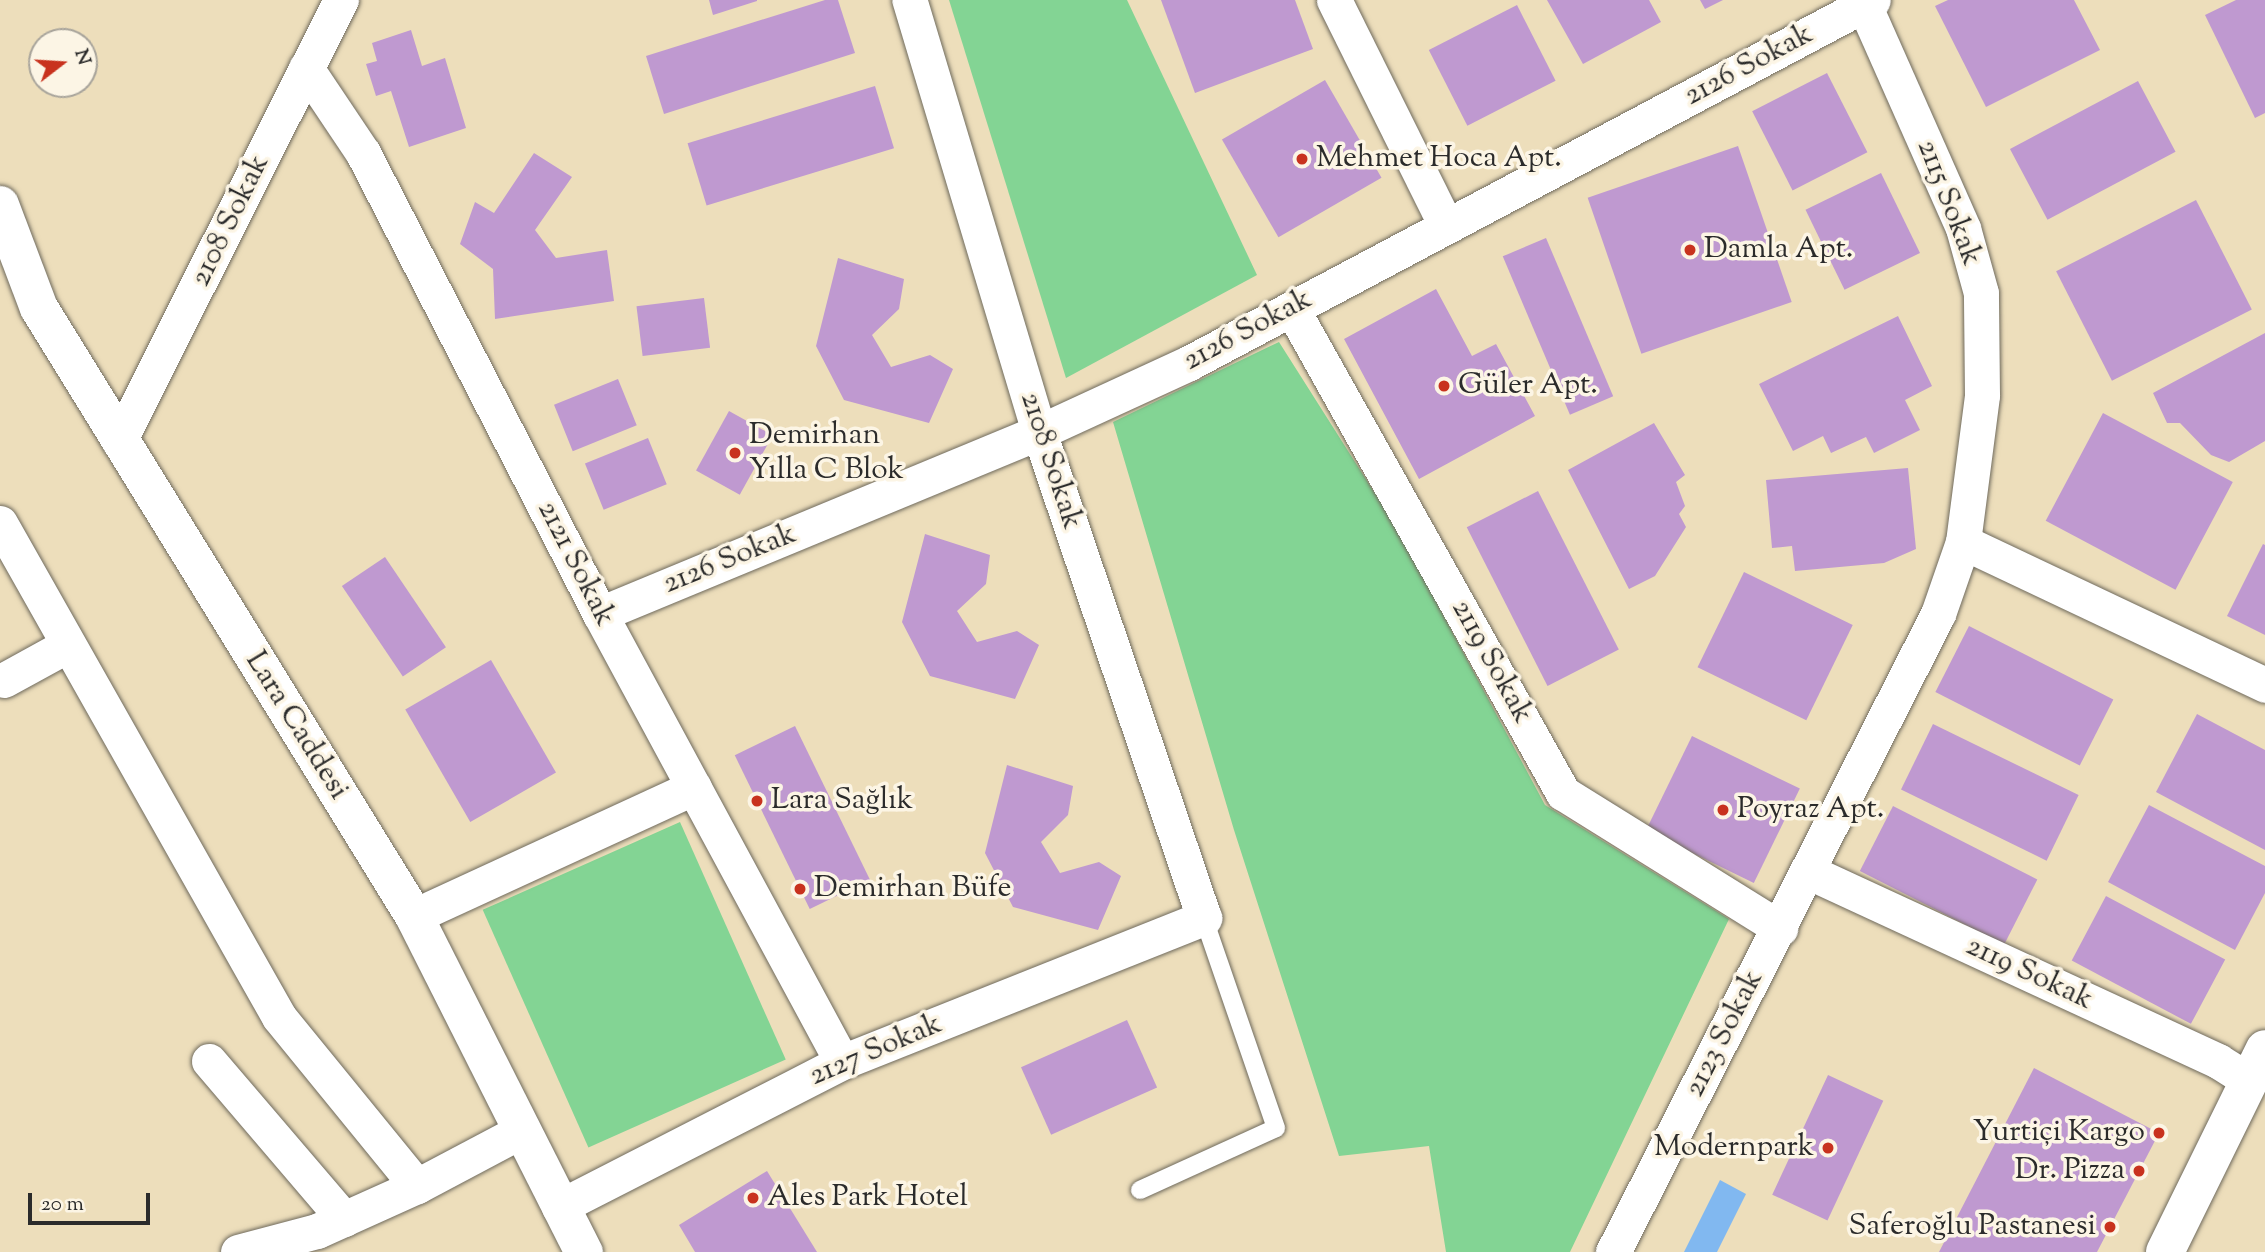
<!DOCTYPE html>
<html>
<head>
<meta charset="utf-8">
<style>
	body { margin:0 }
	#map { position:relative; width:2265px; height:1252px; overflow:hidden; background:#eddebb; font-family:"Sorts Mill Goudy",serif }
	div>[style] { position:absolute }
	.green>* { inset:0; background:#83d494; transform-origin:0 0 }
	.water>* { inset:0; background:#81b8f0 }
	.building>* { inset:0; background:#bf99d0; transform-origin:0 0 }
	.roads { filter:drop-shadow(0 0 2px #6f6a5d) drop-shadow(0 0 2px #6f6a5d) }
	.lane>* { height:18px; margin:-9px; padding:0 9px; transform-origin:9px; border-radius:9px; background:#fff }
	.street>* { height:35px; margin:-17.5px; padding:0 17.5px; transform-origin:17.5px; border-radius:17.5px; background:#fff }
	.secondary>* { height:38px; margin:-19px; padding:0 19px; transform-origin:19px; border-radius:19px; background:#fff }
	.primary>* { height:38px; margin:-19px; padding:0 19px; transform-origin:19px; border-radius:19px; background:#fff }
	.dots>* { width:19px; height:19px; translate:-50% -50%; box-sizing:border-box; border:4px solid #fcf5e5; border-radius:50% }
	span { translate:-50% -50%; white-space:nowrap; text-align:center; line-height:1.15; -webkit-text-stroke:7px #fcf5e5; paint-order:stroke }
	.street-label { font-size:30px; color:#2b2b2b }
	.poi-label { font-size:30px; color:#2b2b2b }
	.left { translate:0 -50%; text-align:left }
	.right { translate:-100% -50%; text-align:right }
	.north { position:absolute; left:28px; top:28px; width:70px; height:70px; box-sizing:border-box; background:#fcf5e5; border:2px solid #a8a49b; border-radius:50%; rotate:73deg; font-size:19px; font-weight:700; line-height:28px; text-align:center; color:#2b2b2b }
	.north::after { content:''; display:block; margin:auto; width:24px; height:32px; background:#c8321e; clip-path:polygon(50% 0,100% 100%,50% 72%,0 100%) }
	.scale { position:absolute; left:28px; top:1193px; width:122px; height:32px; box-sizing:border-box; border:4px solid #2b2b2b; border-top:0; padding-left:9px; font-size:21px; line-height:24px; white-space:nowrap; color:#2b2b2b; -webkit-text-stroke:5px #fcf5e5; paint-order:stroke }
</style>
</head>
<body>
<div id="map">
	<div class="green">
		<div style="clip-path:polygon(949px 0,1127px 0,1257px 275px,1066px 378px)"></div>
		<div style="clip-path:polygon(1279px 342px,1395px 525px,1545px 805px,1729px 919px,1570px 1252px,1446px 1252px,1429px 1146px,1339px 1156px,1234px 830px,1113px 422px)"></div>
		<div style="left:680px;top:822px;width:260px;height:216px;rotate:66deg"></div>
	</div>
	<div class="water">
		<div style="clip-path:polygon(1720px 1180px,1746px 1194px,1717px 1252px,1684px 1252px)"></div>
	</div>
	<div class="building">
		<div style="clip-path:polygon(709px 0,757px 0,757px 1px,713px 15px)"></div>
		<div style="clip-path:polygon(825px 0,838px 0,855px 53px,664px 114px,646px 56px)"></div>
		<div style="clip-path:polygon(1161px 0,1295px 0,1313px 49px,1195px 93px)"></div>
		<div style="clip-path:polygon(1547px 0,1649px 0,1661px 22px,1583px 64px)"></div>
		<div style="clip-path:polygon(1700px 0,1723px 0,1705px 9px)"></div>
		<div style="clip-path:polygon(1948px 0,2074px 0,2100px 50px,1986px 107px,1935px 6px)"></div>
		<div style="clip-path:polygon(2236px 0,2265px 0,2265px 113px,2255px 118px,2205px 15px)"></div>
		<div style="left:1517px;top:5px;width:85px;height:99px;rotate:63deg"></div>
		<div style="clip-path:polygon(411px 30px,422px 66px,445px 58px,466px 128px,409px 147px,391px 91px,376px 96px,366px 64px,377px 61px,372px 43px)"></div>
		<div style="left:1827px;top:73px;width:89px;height:84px;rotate:63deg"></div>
		<div style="left:1325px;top:80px;width:113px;height:119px;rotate:60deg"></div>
		<div style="left:2138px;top:81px;width:80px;height:145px;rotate:62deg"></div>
		<div style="left:875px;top:86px;width:65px;height:196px;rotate:73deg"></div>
		<div style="left:1738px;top:146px;width:165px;height:159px;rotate:71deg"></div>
		<div style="clip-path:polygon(534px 153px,572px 177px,535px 230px,556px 258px,607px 250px,614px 301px,495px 319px,493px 269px,460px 244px,475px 202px,494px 213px)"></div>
		<div style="left:1881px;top:173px;width:89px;height:84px;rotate:64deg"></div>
		<div style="left:2196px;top:200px;width:123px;height:157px;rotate:63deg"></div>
		<div style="left:1546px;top:238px;width:172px;height:47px;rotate:67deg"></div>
		<div style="clip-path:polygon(838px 258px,904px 279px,899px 309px,872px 335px,891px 367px,930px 355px,953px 369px,929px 423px,844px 400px,816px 346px)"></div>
		<div style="clip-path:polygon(1436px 289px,1472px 356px,1496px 344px,1535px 416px,1419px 479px,1344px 339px)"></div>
		<div style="left:704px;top:298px;width:50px;height:68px;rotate:83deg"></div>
		<div style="clip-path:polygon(1898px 316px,1932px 386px,1905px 400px,1920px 430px,1874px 453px,1866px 437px,1831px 453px,1823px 436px,1793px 451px,1759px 384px)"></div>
		<div style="clip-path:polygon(2265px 333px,2265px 441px,2229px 462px,2211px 455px,2180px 423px,2167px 423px,2153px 393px)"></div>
		<div style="left:618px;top:379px;width:50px;height:69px;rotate:68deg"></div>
		<div style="left:729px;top:411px;width:50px;height:68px;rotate:29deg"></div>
		<div style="left:2103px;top:413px;width:147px;height:122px;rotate:28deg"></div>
		<div style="clip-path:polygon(1654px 423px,1685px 475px,1676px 482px,1685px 506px,1679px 514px,1686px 527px,1655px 576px,1629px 589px,1568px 470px)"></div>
		<div style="left:648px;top:438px;width:50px;height:68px;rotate:68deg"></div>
		<div style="clip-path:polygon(1908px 468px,1916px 549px,1884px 563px,1795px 571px,1792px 546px,1772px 548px,1766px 480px)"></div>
		<div style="left:1538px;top:491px;width:178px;height:80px;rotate:63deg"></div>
		<div style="clip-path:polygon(925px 534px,990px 555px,986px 584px,957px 611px,977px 642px,1017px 631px,1039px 645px,1015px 699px,930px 676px,902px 622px)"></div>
		<div style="clip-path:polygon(2263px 544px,2265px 545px,2265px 635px,2227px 616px)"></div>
		<div style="left:385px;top:557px;width:109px;height:52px;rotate:56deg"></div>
		<div style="left:1744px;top:572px;width:121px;height:106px;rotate:26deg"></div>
		<div style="left:1969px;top:626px;width:162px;height:74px;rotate:27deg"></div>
		<div style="left:491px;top:660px;width:130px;height:99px;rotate:60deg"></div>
		<div style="clip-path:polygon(2197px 714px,2265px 750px,2265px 850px,2156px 792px)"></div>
		<div style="left:1933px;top:724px;width:162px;height:73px;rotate:26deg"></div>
		<div style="left:795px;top:726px;width:171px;height:67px;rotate:64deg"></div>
		<div style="left:1692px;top:736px;width:120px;height:105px;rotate:26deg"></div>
		<div style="clip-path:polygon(1007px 765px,1073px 786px,1068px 815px,1041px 842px,1060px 873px,1099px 862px,1121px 876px,1098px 930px,1013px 907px,985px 853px)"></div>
		<div style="clip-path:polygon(2149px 805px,2265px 866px,2265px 893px,2235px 950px,2108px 882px)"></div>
		<div style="left:1893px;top:806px;width:162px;height:73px;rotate:27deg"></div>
		<div style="left:2106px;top:896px;width:135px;height:73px;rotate:28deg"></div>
		<div style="left:1127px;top:1020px;width:74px;height:116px;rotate:66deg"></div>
		<div style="clip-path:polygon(2034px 1068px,2159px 1133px,2097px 1252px,1939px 1252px)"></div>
		<div style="left:1828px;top:1075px;width:61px;height:132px;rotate:25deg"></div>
		<div style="clip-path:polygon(767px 1171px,817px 1252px,695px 1252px,679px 1225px)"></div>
	</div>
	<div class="roads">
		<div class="lane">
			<div style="left:1140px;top:1190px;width:149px;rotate:-24.5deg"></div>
			<div style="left:1276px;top:1128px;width:227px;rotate:-109deg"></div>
		</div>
		<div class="street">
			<div style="left:1334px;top:0;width:252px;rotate:63.6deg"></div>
			<div style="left:306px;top:68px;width:102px;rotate:56.2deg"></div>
			<div style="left:363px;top:153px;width:518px;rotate:62.79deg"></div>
			<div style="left:600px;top:614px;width:509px;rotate:61.62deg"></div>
			<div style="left:1292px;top:309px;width:555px;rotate:60.75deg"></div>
			<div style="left:1563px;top:793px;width:256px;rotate:31.9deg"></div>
			<div style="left:119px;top:441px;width:494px;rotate:-63.3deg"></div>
			<div style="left:0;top:523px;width:567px;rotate:60.54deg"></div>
			<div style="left:279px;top:1017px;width:218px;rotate:50.8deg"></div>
			<div style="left:1963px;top:542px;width:334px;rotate:25.3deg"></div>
			<div style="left:600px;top:614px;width:475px;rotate:-22.5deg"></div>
			<div style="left:1039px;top:432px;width:165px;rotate:-24.7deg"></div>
			<div style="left:1189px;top:363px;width:774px;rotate:-27.95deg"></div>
			<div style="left:4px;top:680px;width:73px;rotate:-28.7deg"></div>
			<div style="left:1807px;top:871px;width:453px;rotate:24.8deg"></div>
			<div style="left:2218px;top:1061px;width:36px;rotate:32deg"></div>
			<div style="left:414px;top:916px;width:308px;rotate:-24.7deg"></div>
			<div style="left:209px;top:1061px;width:208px;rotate:49.5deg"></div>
			<div style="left:559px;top:1207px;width:318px;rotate:-27.1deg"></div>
			<div style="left:842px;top:1062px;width:390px;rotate:-21.7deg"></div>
			<div style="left:1204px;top:918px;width:513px;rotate:-108.75deg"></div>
			<div style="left:1039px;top:432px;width:451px;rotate:-106.7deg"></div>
			<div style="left:238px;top:1252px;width:82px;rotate:-14.9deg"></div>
			<div style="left:317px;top:1231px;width:110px;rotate:-24.2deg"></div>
			<div style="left:417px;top:1186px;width:118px;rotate:-27.9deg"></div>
			<div style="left:1613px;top:1252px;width:716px;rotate:-63.01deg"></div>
			<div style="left:1938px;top:614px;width:76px;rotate:-70.9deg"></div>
			<div style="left:1963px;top:542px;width:148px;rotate:-82.6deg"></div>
			<div style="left:1982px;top:395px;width:102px;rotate:-90.6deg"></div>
			<div style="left:1981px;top:293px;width:67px;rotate:-105.5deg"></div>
			<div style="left:1963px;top:228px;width:249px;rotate:-113.9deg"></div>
		</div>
		<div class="secondary">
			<div style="left:0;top:205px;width:110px;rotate:69.3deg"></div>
			<div style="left:39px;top:308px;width:714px;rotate:58.33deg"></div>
			<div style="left:414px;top:916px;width:377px;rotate:63.2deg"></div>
		</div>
		<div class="primary">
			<div style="left:2165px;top:1252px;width:226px;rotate:-63.8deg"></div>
		</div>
	</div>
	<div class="dots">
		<div style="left:1302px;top:159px;background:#c8321e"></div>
		<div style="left:1690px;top:250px;background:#c8321e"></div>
		<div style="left:1444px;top:386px;background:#c8321e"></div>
		<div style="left:735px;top:453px;background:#c8321e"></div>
		<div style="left:757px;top:801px;background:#c8321e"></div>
		<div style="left:1723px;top:810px;background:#c8321e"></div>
		<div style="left:800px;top:889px;background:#c8321e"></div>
		<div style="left:2159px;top:1133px;background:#c8321e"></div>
		<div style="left:1828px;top:1148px;background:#c8321e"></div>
		<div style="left:2139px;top:1171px;background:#c8321e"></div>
		<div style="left:753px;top:1198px;background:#c8321e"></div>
		<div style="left:2110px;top:1227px;background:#c8321e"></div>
	</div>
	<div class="street-label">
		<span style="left:1749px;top:66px;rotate:-28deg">2126 Sokak</span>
		<span style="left:1948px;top:203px;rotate:69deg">2115 Sokak</span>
		<span style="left:231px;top:221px;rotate:-64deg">2108 Sokak</span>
		<span style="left:1248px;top:331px;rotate:-28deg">2126 Sokak</span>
		<span style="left:1050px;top:461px;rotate:72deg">2108 Sokak</span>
		<span style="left:730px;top:560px;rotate:-22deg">2126 Sokak</span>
		<span style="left:575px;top:564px;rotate:63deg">2121 Sokak</span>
		<span style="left:1491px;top:662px;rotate:61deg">2119 Sokak</span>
		<span style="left:296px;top:726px;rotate:58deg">Lara Caddesi</span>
		<span style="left:2029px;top:974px;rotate:25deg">2119 Sokak</span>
		<span style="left:1725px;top:1034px;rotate:-63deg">2123 Sokak</span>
		<span style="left:876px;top:1051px;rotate:-23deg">2127 Sokak</span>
	</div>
	<div class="poi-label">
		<span class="left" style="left:1316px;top:159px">Mehmet Hoca Apt.</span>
		<span class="left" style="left:1704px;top:250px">Damla Apt.</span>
		<span class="left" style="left:1458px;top:386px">Güler Apt.</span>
		<span class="left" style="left:749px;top:453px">Demirhan<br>Yılla C Blok</span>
		<span class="left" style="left:771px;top:801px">Lara Sağlık</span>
		<span class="left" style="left:1737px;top:810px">Poyraz Apt.</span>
		<span class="left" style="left:814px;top:889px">Demirhan Büfe</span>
		<span class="right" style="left:2145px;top:1133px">Yurtiçi Kargo</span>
		<span class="right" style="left:1814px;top:1148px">Modernpark</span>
		<span class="right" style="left:2125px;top:1171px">Dr. Pizza</span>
		<span class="left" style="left:767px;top:1198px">Ales Park Hotel</span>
		<span class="right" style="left:2096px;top:1227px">Saferoğlu Pastanesi</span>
	</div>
	<div class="north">N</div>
	<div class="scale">20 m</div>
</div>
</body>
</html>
